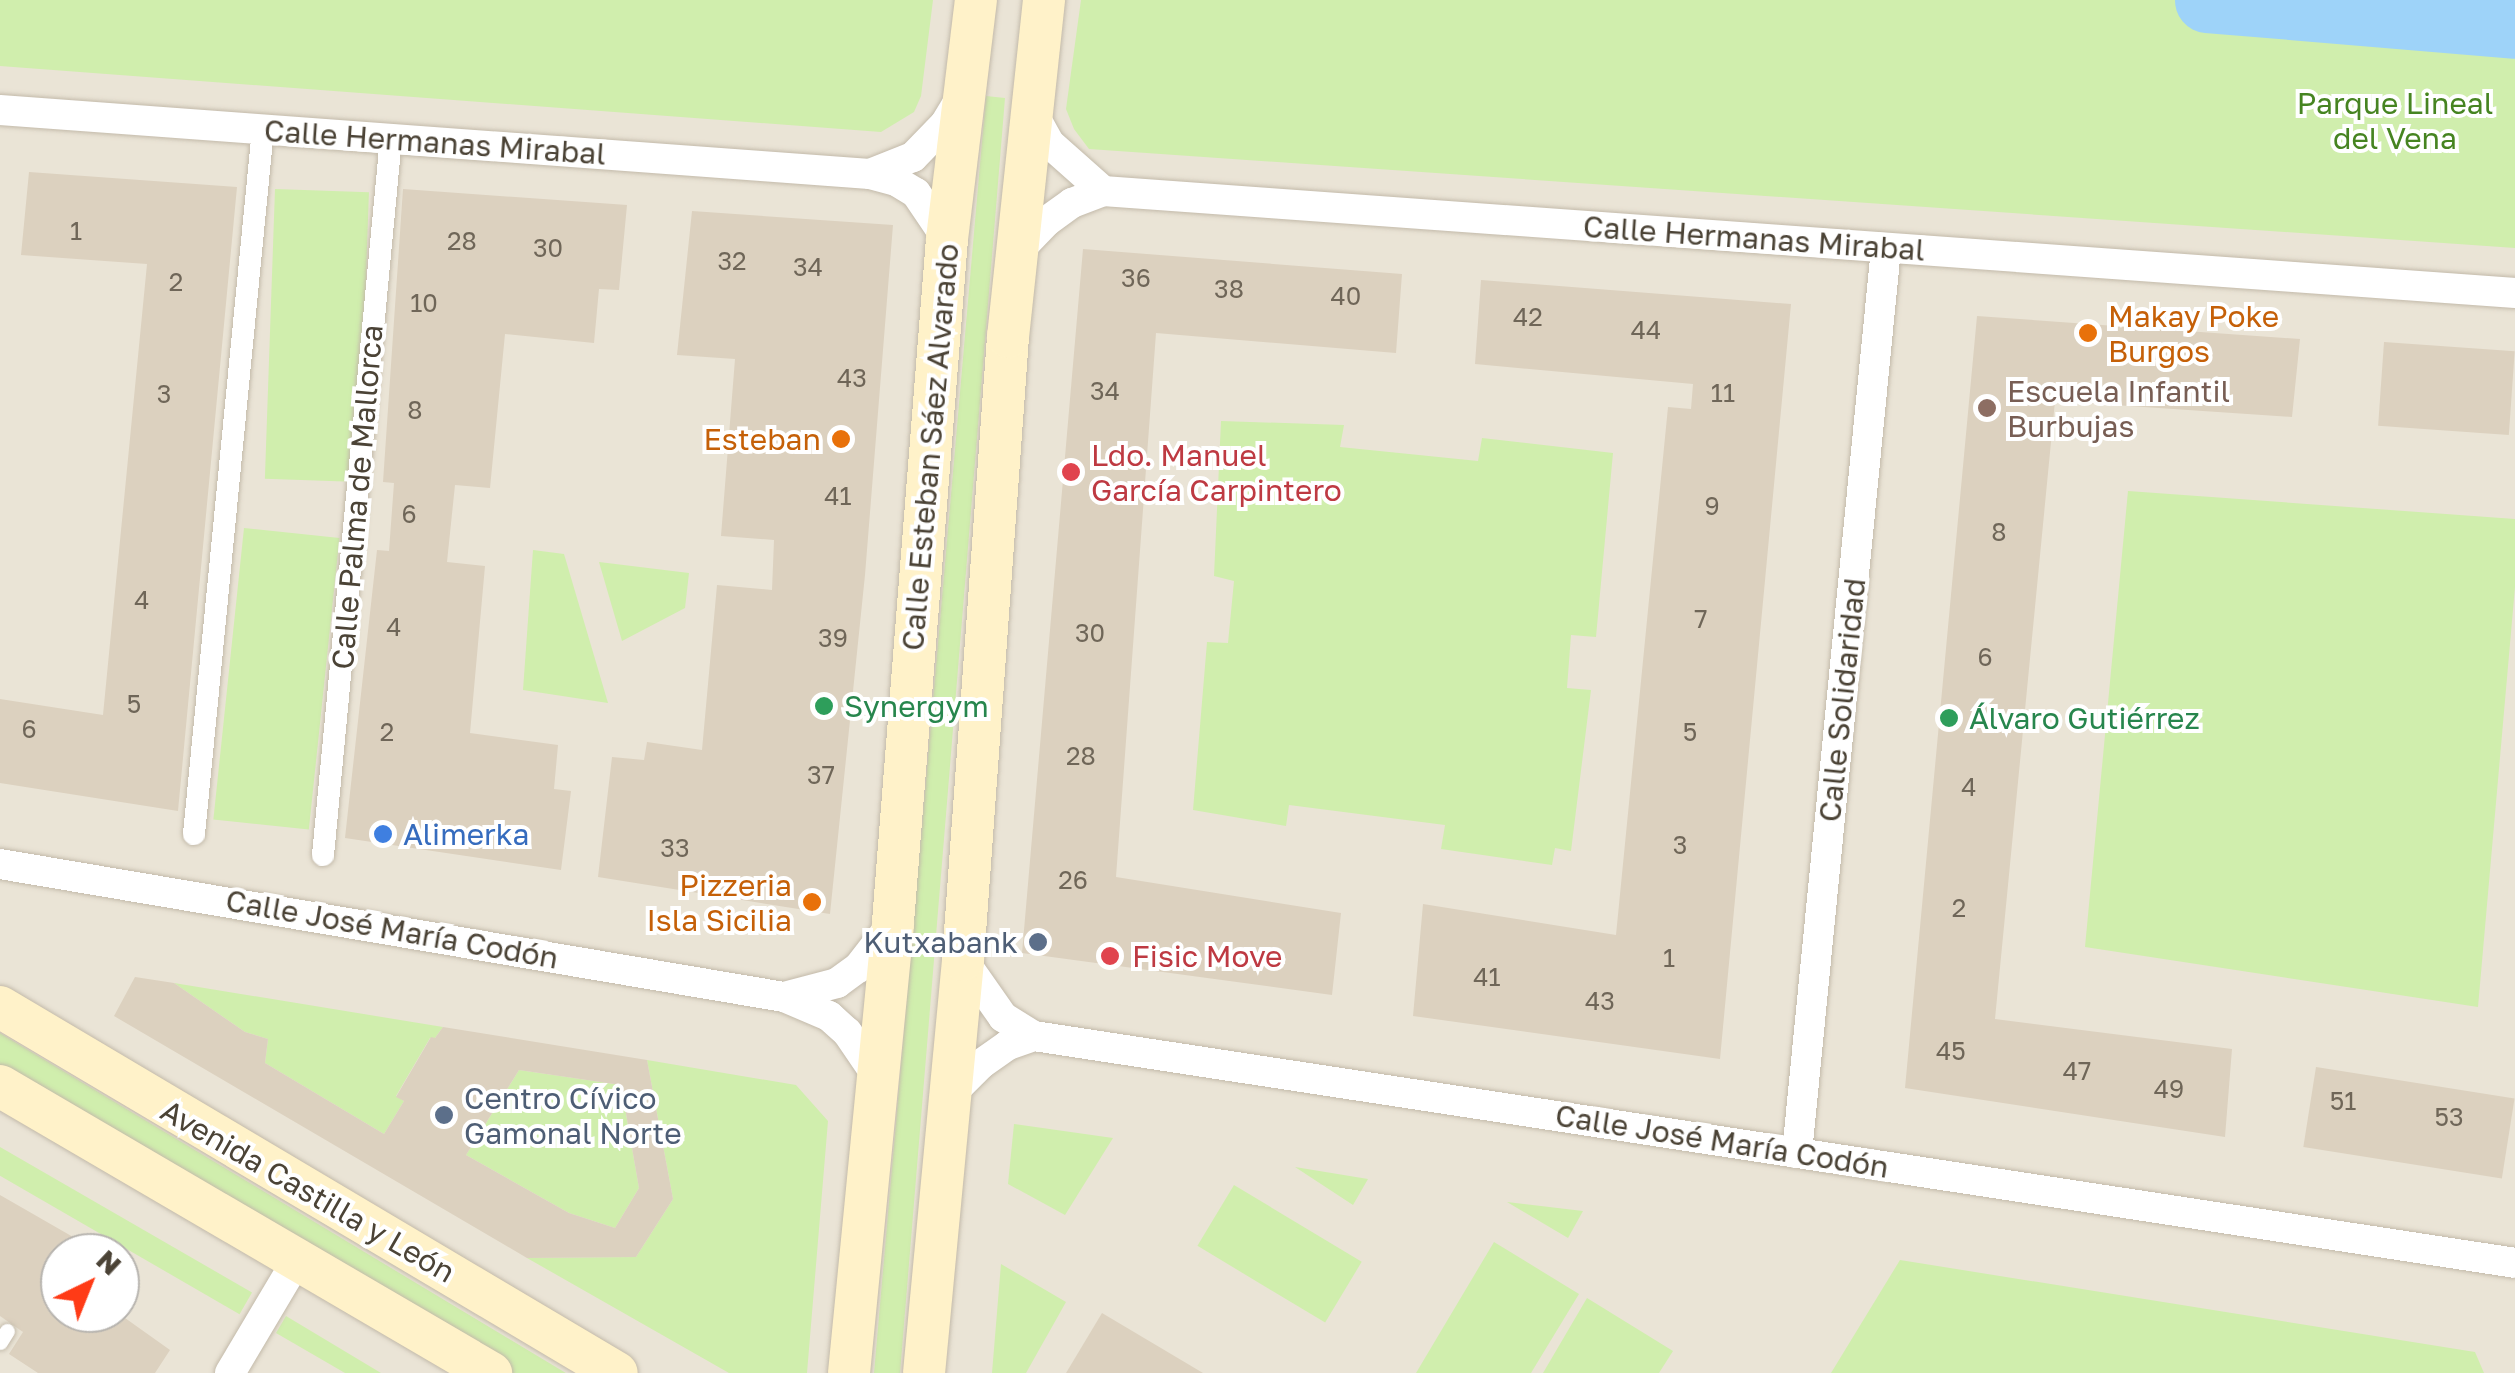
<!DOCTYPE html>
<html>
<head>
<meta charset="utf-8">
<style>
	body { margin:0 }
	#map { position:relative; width:2515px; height:1373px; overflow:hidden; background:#f6f2e8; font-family:"Golos Text",sans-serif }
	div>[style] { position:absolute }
	.residential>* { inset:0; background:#eae4d6 }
	.green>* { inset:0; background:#d0eead; transform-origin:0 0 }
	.river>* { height:65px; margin:-32.5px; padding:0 32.5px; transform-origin:32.5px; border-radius:32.5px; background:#9ed3f9 }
	.building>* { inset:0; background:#dcd1bf; transform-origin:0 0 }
	.roads { filter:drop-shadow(0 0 2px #c3baaa) drop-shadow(0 0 2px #c3baaa) }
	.service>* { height:15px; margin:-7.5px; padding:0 7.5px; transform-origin:7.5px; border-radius:7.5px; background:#fff }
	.pedestrian>* { height:22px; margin:-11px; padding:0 11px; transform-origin:11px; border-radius:11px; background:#fff }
	.minor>* { height:30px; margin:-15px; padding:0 15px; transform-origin:15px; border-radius:15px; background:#fff }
	.secondary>* { height:42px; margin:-21px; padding:0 21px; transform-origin:21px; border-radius:21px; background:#fff2c9 }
	.dots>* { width:28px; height:28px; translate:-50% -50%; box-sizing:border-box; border:5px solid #fff; border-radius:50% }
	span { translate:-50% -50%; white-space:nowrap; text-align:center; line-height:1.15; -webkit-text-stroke:8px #fff; paint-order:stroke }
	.number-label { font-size:25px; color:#6f6658 }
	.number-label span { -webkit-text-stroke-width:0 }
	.park-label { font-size:30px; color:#468421 }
	.street-label { font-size:30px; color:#4b4336 }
	.food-label { font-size:30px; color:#c56008 }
	.left { translate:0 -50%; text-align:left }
	.right { translate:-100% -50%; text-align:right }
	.education-label { font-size:30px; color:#785e54 }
	.health-label { font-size:30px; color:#be3a42 }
	.leisure-label { font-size:30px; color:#27864d }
	.shop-label { font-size:30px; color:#366cbe }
	.service-label { font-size:30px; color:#4e5e75 }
	.north { position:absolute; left:40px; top:1233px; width:100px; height:100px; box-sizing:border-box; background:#fff; border:2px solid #b7b4af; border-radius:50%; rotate:43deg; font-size:28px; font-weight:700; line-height:40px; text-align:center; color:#4b4336 }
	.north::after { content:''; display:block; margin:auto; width:35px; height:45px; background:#ff3b16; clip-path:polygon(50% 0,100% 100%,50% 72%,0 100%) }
</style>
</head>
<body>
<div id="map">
	<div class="residential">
		<div style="clip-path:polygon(evenodd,0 0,2515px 0,2515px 1373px,0 1373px,0 0,60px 1253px,120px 1253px,120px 1313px,60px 1313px,60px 1253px)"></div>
	</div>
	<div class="green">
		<div style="clip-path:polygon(0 0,933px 0,921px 96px,914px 112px,881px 132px,0 66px)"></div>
		<div style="clip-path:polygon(1081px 0,2515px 0,2515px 248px,1089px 149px,1074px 129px,1066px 109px)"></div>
		<div style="clip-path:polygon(986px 96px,1005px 98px,900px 1373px,874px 1373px)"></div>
		<div style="left:275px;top:189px;width:94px;height:290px;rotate:2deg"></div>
		<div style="clip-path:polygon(1221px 421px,1344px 425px,1340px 447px,1478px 461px,1482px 438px,1613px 453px,1596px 637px,1571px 635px,1567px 688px,1591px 690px,1571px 851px,1555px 848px,1552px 865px,1441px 849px,1445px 825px,1289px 805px,1286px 826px,1193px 810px,1207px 642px,1228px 643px,1234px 581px,1214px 576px)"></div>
		<div style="clip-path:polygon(2128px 491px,2515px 519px,2515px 587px,2478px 1007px,2085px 947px)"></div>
		<div style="left:244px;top:528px;width:96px;height:293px;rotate:6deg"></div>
		<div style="clip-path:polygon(533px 550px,564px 554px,608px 703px,523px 690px)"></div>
		<div style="clip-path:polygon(599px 562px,689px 573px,685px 608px,622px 641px)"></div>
		<div style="clip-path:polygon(174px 983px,443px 1027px,435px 1038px,430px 1038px,396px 1096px,404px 1101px,384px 1134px,265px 1063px,268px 1039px,245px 1032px)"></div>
		<div style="left:0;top:1033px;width:670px;height:30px;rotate:31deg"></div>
		<div style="clip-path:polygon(647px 1060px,796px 1085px,828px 1121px,807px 1373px,729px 1373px,527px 1258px,636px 1257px,673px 1199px)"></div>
		<div style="clip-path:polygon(519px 1070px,621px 1085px,639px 1188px,615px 1228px,569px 1213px,466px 1155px)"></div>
		<div style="clip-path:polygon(1014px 1124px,1113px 1138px,1065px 1215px,1008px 1184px)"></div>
		<div style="left:0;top:1147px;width:291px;height:25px;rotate:30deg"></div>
		<div style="clip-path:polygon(1295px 1167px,1368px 1179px,1353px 1205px)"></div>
		<div style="left:1234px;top:1185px;width:149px;height:71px;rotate:31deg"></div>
		<div style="clip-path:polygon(1507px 1202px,1583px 1211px,1568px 1238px)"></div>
		<div style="clip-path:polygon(1494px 1242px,1579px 1294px,1531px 1373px,1416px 1373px)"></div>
		<div style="clip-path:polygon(1900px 1260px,2475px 1352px,2484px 1373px,1831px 1373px)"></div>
		<div style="clip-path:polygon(1001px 1264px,1066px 1302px,1026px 1373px,992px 1373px)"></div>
		<div style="clip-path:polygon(1587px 1298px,1673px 1351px,1659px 1373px,1543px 1373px)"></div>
		<div style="clip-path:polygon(286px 1316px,381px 1373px,345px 1373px,276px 1333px)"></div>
	</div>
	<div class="river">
		<div style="left:2207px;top:0;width:309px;rotate:4.8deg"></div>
	</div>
	<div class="building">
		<div style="clip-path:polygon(29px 172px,237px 187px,178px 811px,0 783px,0 699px,103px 715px,147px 264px,21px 255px)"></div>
		<div style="clip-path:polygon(403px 189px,627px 205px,619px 290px,599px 289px,594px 343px,505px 334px,490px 488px,455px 485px,447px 562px,485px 566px,470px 733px,558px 745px,554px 789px,571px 791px,561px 870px,345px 838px,377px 550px,389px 551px,394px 483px,383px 482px)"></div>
		<div style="clip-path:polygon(692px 211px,893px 225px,865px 575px,830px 914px,598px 877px,612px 757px,644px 760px,647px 742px,702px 750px,717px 585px,772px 590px,774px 540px,721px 536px,735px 359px,677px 355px)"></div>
		<div style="clip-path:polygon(1083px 249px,1402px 274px,1396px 353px,1156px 333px,1116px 877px,1341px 913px,1332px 995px,1022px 953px)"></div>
		<div style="clip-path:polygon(1481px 280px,1791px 304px,1720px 1059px,1413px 1016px,1423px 904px,1616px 935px,1668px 407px,1691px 409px,1693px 384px,1475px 364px)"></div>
		<div style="clip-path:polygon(1977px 316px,2300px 339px,2292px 417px,2055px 401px,1995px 1019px,2232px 1049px,2225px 1137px,1905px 1088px)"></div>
		<div style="left:2384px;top:342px;width:131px;height:84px;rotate:4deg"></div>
		<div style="clip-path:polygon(evenodd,135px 977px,174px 983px,245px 1032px,268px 1039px,265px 1063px,384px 1134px,404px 1101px,396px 1097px,431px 1037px,435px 1038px,443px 1027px,647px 1060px,673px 1199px,636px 1257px,527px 1258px,114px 1016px,135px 977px,519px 1070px,621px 1085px,639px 1188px,615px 1228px,569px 1213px,466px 1155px,519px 1070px)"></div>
		<div style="left:2316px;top:1067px;width:201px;height:81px;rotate:9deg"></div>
		<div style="clip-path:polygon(0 1195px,87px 1245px,82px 1253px,60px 1253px,60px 1313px,118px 1313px,170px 1350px,155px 1373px,38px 1373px,9px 1354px,23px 1332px,0 1316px)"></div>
		<div style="clip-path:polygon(1102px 1313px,1203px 1373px,1066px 1373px)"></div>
	</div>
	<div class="roads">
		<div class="service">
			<div style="left:0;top:1342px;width:13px;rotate:-58deg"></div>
		</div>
		<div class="pedestrian">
			<div style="left:194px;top:834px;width:708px;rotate:-84.41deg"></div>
			<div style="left:323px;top:855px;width:720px;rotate:-84.58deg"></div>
		</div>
		<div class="minor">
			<div style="left:0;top:110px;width:872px;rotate:4.21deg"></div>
			<div style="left:870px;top:174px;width:27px;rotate:15deg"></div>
			<div style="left:896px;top:181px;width:23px;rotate:31deg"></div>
			<div style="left:916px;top:193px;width:55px;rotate:56deg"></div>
			<div style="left:1031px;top:110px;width:38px;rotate:61deg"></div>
			<div style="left:1049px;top:143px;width:72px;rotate:41.6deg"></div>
			<div style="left:1103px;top:191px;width:1416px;rotate:4.13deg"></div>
			<div style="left:870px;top:174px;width:46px;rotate:-21.6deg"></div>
			<div style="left:913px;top:157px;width:46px;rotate:-45.9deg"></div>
			<div style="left:945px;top:124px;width:29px;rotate:-59deg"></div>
			<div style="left:1017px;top:252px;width:43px;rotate:-45.9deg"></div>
			<div style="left:1047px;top:221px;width:31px;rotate:-36deg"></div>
			<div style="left:1072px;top:203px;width:33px;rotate:-21deg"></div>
			<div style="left:0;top:864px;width:795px;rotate:9.63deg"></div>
			<div style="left:784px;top:997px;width:49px;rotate:22.9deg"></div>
			<div style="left:829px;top:1016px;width:24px;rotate:42deg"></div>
			<div style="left:847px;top:1032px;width:57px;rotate:55.8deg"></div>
			<div style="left:963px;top:960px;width:70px;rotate:54.9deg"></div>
			<div style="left:1003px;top:1017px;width:36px;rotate:32deg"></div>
			<div style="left:1034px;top:1036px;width:1498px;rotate:8.71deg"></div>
			<div style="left:784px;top:997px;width:55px;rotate:-14.8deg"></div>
			<div style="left:837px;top:983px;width:26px;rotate:-36deg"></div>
			<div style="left:858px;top:968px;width:51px;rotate:-52.2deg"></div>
			<div style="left:950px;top:1095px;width:44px;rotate:-45deg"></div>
			<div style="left:981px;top:1064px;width:33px;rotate:-35deg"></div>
			<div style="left:1008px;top:1045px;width:28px;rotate:-19deg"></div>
			<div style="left:1797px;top:1153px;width:909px;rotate:-84.38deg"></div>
			<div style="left:230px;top:1373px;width:131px;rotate:-59.3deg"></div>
		</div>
		<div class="secondary">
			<div style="left:0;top:1007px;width:717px;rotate:30.68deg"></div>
			<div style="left:0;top:1086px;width:569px;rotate:30.31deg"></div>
			<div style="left:849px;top:1373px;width:453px;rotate:-84.4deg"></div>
			<div style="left:893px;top:922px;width:685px;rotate:-85.48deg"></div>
			<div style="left:947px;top:239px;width:241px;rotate:-83.1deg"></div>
			<div style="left:924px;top:1373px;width:415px;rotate:-84.6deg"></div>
			<div style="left:963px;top:960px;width:625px;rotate:-85.87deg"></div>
			<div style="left:1008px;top:337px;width:339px;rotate:-83.9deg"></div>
		</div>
	</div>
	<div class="dots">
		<div style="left:2088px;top:333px;background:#e8710a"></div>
		<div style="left:1987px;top:408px;background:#8d6e63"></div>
		<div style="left:841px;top:439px;background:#e8710a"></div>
		<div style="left:1071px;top:472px;background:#e0444e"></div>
		<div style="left:824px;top:706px;background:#2e9e5b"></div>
		<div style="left:1949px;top:718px;background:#2e9e5b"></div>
		<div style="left:383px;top:834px;background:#3f7fe0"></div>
		<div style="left:812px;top:902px;background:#e8710a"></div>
		<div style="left:1038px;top:942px;background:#5c6f8a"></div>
		<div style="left:1110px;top:956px;background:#e0444e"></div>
		<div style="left:444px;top:1115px;background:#5c6f8a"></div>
	</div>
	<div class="number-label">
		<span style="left:76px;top:231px">1</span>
		<span style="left:462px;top:241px">28</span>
		<span style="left:548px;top:248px">30</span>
		<span style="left:732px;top:261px">32</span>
		<span style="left:808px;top:267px">34</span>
		<span style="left:1136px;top:278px">36</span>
		<span style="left:176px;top:282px">2</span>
		<span style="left:1229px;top:289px">38</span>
		<span style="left:1346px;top:296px">40</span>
		<span style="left:424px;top:303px">10</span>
		<span style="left:1528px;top:317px">42</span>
		<span style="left:1646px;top:330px">44</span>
		<span style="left:852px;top:378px">43</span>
		<span style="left:1105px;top:391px">34</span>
		<span style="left:1723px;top:393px">11</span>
		<span style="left:164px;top:394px">3</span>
		<span style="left:415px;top:410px">8</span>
		<span style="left:838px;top:496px">41</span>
		<span style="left:1712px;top:506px">9</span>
		<span style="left:409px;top:514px">6</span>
		<span style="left:1999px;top:532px">8</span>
		<span style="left:142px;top:600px">4</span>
		<span style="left:1701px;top:619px">7</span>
		<span style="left:394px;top:627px">4</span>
		<span style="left:1090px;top:633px">30</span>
		<span style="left:833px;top:638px">39</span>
		<span style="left:1985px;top:657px">6</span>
		<span style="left:134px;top:704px">5</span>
		<span style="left:29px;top:729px">6</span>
		<span style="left:387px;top:732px">2</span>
		<span style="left:1690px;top:732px">5</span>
		<span style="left:1081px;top:756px">28</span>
		<span style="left:821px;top:775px">37</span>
		<span style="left:1969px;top:787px">4</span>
		<span style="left:1680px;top:845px">3</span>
		<span style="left:675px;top:848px">33</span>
		<span style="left:1073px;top:880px">26</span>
		<span style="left:1959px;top:908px">2</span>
		<span style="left:1669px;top:958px">1</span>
		<span style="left:1487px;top:977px">41</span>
		<span style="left:1600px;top:1001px">43</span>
		<span style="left:1951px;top:1051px">45</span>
		<span style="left:2077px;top:1071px">47</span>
		<span style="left:2169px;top:1089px">49</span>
		<span style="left:2343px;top:1101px">51</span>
		<span style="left:2449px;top:1117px">53</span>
	</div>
	<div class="park-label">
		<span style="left:2395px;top:120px">Parque Lineal<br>del Vena</span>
	</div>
	<div class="street-label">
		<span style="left:435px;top:142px;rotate:4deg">Calle Hermanas Mirabal</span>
		<span style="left:1754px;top:238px;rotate:4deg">Calle Hermanas Mirabal</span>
		<span style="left:930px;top:447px;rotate:-85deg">Calle Esteban Sáez Alvarado</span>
		<span style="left:357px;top:497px;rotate:-85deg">Calle Palma de Mallorca</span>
		<span style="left:1842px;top:700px;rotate:-84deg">Calle Solidaridad</span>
		<span style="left:392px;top:929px;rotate:10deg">Calle José María Codón</span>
		<span style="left:1722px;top:1141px;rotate:9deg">Calle José María Codón</span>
		<span style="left:308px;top:1191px;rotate:30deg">Avenida Castilla y León</span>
	</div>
	<div class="food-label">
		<span class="left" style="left:2108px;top:333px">Makay Poke<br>Burgos</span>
		<span class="right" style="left:821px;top:439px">Esteban</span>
		<span class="right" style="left:792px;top:902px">Pizzeria<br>Isla Sicilia</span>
	</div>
	<div class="education-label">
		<span class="left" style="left:2007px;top:408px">Escuela Infantil<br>Burbujas</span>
	</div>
	<div class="health-label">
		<span class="left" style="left:1091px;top:472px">Ldo. Manuel<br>García Carpintero</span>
		<span class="left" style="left:1132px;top:956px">Fisic Move</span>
	</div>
	<div class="leisure-label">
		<span class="left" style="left:844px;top:706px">Synergym</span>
		<span class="left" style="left:1969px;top:718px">Álvaro Gutiérrez</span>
	</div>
	<div class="shop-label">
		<span class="left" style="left:403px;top:834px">Alimerka</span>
	</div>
	<div class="service-label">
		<span class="right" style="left:1018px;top:942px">Kutxabank</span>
		<span class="left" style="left:464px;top:1115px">Centro Cívico<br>Gamonal Norte</span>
	</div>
	<div class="north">N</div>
</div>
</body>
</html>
